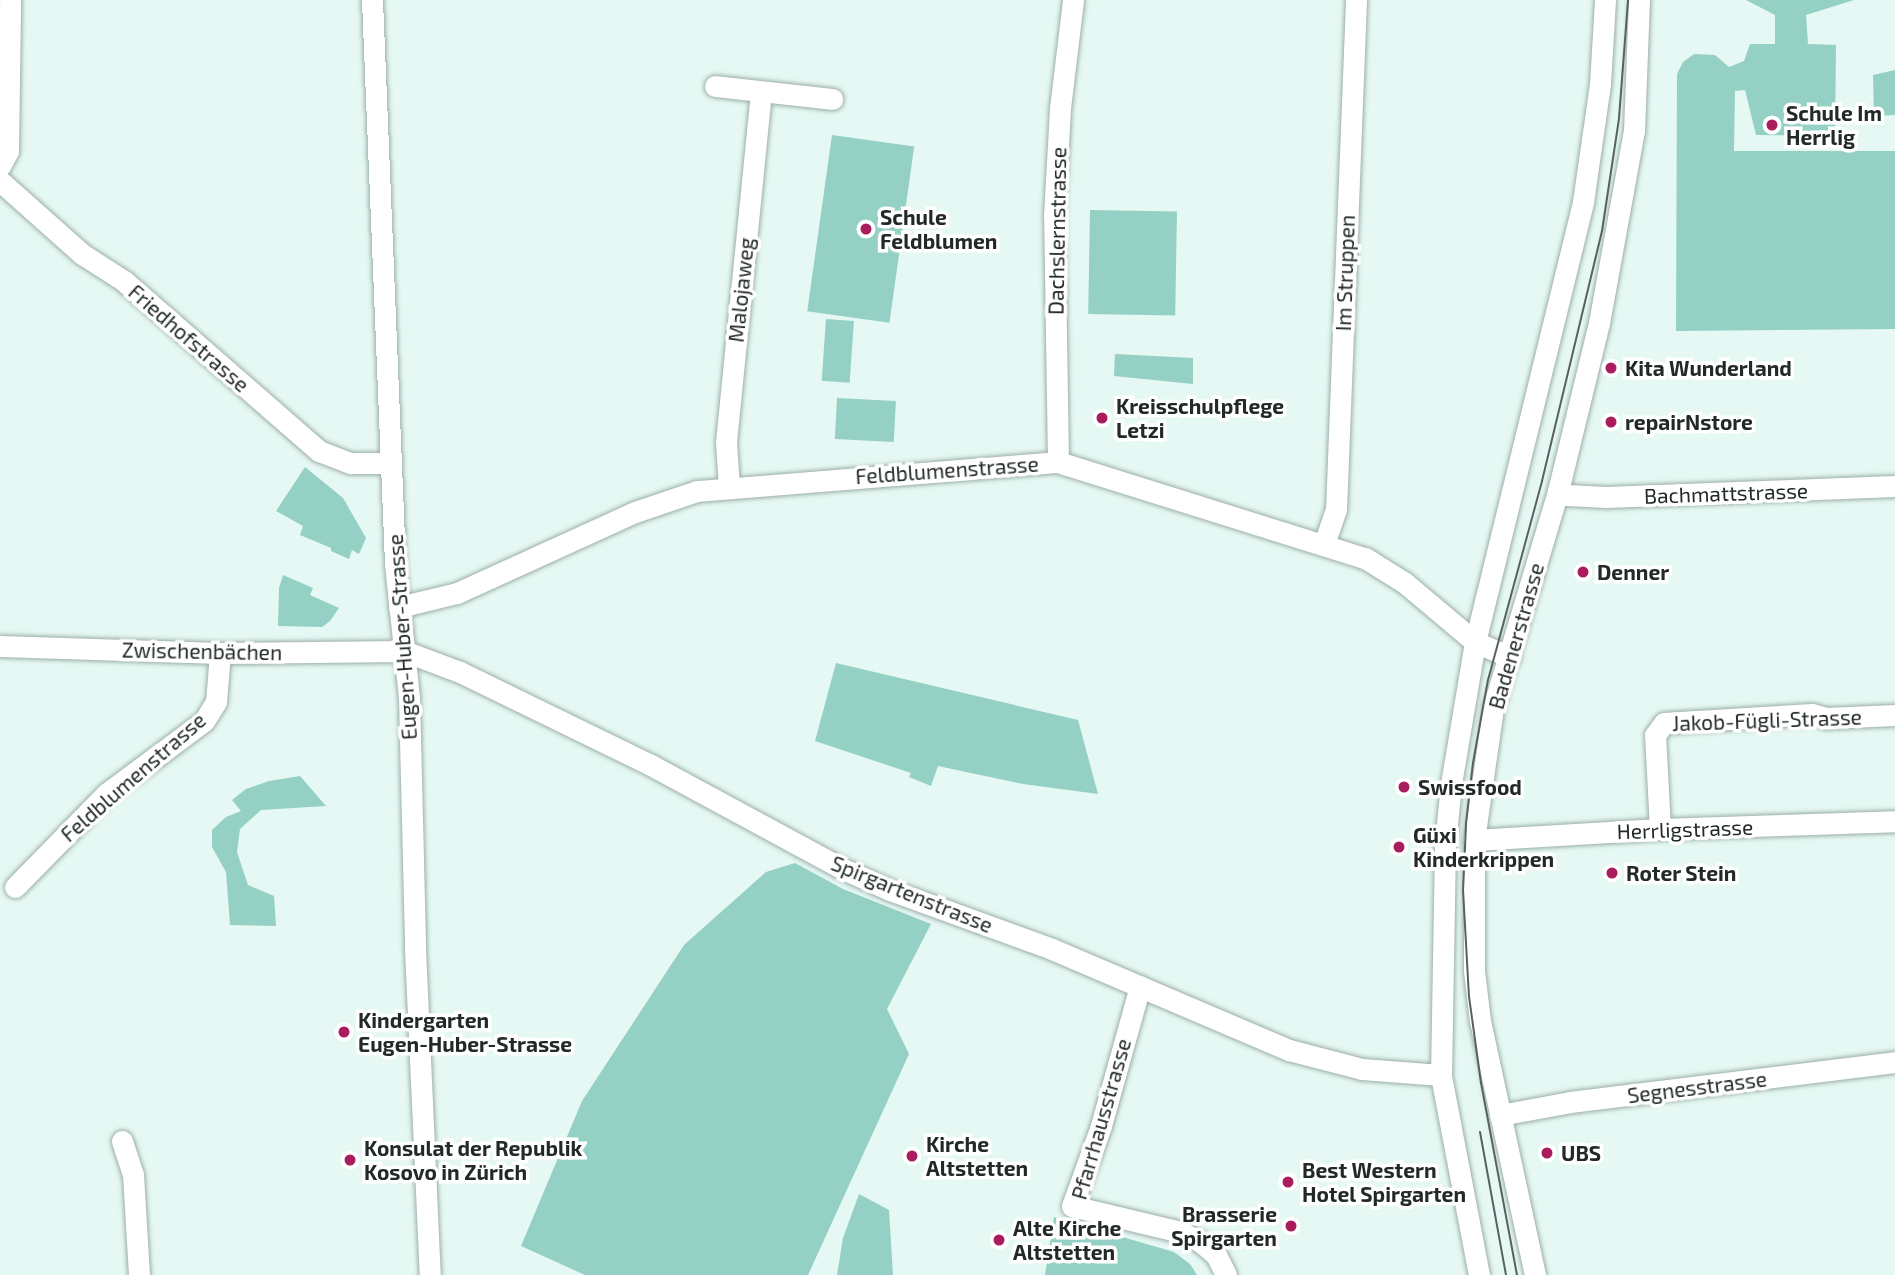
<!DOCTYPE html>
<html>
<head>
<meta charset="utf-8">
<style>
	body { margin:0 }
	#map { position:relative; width:1895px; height:1275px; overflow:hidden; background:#e5f8f3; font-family:"Exo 2",sans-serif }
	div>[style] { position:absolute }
	.green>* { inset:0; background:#94d0c3; transform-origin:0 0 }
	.roads { filter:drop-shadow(0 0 2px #9daeaa) drop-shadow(0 0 2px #9daeaa) }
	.minor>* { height:21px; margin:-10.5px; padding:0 10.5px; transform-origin:10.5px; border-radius:10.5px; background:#fff }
	.tram>* { height:2px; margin:-1px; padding:0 1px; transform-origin:1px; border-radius:1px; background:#57615f }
	.dots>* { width:19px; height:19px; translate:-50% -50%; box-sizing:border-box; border:4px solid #fff; border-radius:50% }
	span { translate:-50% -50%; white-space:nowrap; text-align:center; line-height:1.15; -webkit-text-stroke:7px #fff; paint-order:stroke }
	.poi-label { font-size:21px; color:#222928; font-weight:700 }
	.left { translate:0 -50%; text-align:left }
	.right { translate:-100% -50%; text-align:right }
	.street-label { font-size:21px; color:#222928 }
</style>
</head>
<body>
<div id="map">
	<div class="green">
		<div style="clip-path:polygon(1746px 0,1854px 0,1806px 15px,1808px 44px,1836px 45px,1835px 136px,1756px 135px,1745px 90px,1735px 91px,1734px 151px,1895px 151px,1895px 329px,1676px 331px,1677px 74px,1683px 62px,1694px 54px,1715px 55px,1729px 67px,1744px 61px,1750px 44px,1775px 44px,1775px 15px)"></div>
		<div style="clip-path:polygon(1895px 70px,1895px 115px,1874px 116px,1873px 75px)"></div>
		<div style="left:832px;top:135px;width:83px;height:178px;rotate:8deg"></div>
		<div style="left:1090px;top:210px;width:87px;height:104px;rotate:1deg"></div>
		<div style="left:826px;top:319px;width:28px;height:62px;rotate:4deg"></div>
		<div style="clip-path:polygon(1115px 354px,1193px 358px,1193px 384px,1114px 376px)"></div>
		<div style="left:837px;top:398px;width:59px;height:41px;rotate:3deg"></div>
		<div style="clip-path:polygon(305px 467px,343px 498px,366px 538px,359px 554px,352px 550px,349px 559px,331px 551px,331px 548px,300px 535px,303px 526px,276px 511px)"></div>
		<div style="clip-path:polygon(283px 575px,313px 588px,310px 595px,339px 608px,330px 621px,322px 627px,278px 626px,279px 588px)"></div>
		<div style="clip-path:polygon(836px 663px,1078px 720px,1098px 794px,1023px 784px,938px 766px,931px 786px,909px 777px,911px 773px,815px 741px)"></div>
		<div style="clip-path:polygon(300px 776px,326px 806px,261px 810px,240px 829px,237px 852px,248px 885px,274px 896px,276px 926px,230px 925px,226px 872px,212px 847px,212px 830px,226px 817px,241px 811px,232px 800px,246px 789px,269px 781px)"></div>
		<div style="clip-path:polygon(795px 863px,843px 889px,931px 924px,887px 1009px,909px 1054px,808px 1275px,585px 1275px,521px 1246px,582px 1101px,684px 945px,766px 872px)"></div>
		<div style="clip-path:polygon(859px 1194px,889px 1210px,893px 1275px,837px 1275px,843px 1238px)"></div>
		<div style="clip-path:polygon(1054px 1217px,1174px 1252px,1190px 1264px,1197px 1275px,1045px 1275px)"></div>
	</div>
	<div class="roads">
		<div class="minor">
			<div style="left:372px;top:0;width:564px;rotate:87.66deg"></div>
			<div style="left:395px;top:564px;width:134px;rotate:84deg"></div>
			<div style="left:409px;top:697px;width:252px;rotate:88.6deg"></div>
			<div style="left:415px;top:949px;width:326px;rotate:87.4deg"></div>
			<div style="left:715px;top:86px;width:118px;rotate:6.3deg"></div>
			<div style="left:0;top:166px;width:17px;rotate:-62deg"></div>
			<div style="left:8px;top:151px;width:151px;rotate:-89.2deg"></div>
			<div style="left:0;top:181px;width:110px;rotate:41.7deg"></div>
			<div style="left:82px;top:254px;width:50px;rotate:32.7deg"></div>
			<div style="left:124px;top:281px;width:259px;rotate:41.1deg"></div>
			<div style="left:319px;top:451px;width:34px;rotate:21deg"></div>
			<div style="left:351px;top:463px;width:40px"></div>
			<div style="left:1058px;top:462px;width:246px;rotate:-90.9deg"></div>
			<div style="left:1054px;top:216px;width:108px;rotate:-86.8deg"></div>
			<div style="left:1060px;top:108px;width:109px;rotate:-83.1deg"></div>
			<div style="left:729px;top:487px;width:45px;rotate:-93.8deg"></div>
			<div style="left:726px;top:442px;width:351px;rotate:-84.3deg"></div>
			<div style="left:1558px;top:491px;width:10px;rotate:24deg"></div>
			<div style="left:1567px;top:495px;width:39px;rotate:3deg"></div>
			<div style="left:1606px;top:497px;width:289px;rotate:-2.2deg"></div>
			<div style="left:1324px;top:544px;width:36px;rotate:-71deg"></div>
			<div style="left:1336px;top:510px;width:510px;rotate:-87.75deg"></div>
			<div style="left:399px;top:607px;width:60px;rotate:-13.6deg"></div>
			<div style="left:457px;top:593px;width:196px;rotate:-24.5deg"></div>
			<div style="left:635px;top:512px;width:65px;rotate:-18.7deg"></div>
			<div style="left:697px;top:491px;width:362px;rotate:-4.6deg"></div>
			<div style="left:1058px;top:462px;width:322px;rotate:17.4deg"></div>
			<div style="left:1365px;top:558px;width:47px;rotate:32deg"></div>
			<div style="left:1405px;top:583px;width:92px;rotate:40.1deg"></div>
			<div style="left:1475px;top:642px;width:38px;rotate:23deg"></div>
			<div style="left:0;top:646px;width:220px;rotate:1.8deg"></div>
			<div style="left:220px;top:653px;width:184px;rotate:-0.6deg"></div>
			<div style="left:404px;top:651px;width:60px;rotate:20.6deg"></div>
			<div style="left:460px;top:672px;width:210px;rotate:26deg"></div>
			<div style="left:649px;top:764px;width:218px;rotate:28.4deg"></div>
			<div style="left:841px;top:868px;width:54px;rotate:24.2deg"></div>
			<div style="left:890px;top:890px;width:172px;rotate:20deg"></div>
			<div style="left:1052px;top:949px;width:258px;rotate:23.1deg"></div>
			<div style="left:1289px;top:1050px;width:75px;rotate:14.6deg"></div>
			<div style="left:1362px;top:1069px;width:79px;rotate:4.3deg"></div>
			<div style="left:1660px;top:829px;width:94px;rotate:-93deg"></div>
			<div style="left:1655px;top:735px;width:15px;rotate:-53deg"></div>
			<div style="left:1664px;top:723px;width:148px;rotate:-3.5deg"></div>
			<div style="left:1812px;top:714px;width:15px;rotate:16deg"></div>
			<div style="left:1826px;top:718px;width:69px;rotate:-2.5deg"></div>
			<div style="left:1474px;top:840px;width:186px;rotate:-3.4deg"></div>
			<div style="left:1660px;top:829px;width:235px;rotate:-1.9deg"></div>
			<div style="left:15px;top:887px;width:130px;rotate:-45.6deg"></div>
			<div style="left:106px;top:794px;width:122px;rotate:-36.7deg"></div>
			<div style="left:204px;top:721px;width:22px;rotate:-58deg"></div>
			<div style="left:216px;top:702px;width:49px;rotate:-85.3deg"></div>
			<div style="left:1140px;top:986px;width:145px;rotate:105.6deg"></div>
			<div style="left:1101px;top:1126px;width:85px;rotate:109.9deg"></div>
			<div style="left:1072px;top:1206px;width:112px;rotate:13.4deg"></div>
			<div style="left:1181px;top:1232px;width:22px;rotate:27deg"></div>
			<div style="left:1201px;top:1242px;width:20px;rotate:41deg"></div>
			<div style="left:1216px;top:1255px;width:22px;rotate:63deg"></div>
			<div style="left:1500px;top:1115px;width:71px;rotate:-10.5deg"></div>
			<div style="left:1570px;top:1102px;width:327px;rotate:-7deg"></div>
			<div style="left:122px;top:1141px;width:35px;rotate:72deg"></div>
			<div style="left:133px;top:1174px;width:101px;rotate:86.6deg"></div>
			<div style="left:1479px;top:1275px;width:204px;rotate:-100.8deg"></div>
			<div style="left:1441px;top:1075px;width:231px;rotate:-89deg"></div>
			<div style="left:1445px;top:844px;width:60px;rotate:-84.3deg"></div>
			<div style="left:1451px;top:784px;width:144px;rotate:-80.4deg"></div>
			<div style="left:1475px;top:642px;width:453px;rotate:-76.2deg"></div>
			<div style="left:1583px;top:202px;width:119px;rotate:-81.8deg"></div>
			<div style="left:1600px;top:84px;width:84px;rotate:-86.6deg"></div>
			<div style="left:1535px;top:1275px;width:260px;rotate:-102.2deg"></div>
			<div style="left:1480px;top:1021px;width:50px;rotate:-96.8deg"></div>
			<div style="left:1474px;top:971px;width:131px;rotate:-90deg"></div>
			<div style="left:1474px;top:840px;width:133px;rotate:-81.8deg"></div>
			<div style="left:1493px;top:708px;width:227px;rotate:-73.3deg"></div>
			<div style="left:1558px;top:491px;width:173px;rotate:-76.3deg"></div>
			<div style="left:1599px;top:323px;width:195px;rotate:-79.7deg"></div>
			<div style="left:1634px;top:131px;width:131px;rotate:-87.8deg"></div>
		</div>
	</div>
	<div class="tram">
		<div style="left:1480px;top:1132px;width:145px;rotate:79.7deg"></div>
		<div style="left:1517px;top:1275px;width:195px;rotate:-100.6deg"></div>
		<div style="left:1481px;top:1083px;width:87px;rotate:-97.9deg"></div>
		<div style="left:1469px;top:997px;width:106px;rotate:-93.2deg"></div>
		<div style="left:1463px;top:891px;width:67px;rotate:-87.4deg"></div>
		<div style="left:1466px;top:824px;width:61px;rotate:-83.5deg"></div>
		<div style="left:1473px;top:763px;width:84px;rotate:-79.8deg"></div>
		<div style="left:1488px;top:680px;width:206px;rotate:-74.8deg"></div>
		<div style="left:1542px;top:481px;width:257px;rotate:-76.5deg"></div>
		<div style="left:1602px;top:231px;width:114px;rotate:-81.4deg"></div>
		<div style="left:1619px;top:118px;width:118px;rotate:-85.6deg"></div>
	</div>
	<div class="dots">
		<div style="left:1772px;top:125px;background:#a91d5e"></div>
		<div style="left:866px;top:229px;background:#a91d5e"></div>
		<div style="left:1611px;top:368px;background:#a91d5e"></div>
		<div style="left:1102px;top:418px;background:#a91d5e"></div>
		<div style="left:1611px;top:422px;background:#a91d5e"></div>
		<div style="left:1583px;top:572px;background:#a91d5e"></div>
		<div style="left:1404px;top:787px;background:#a91d5e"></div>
		<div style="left:1399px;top:847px;background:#a91d5e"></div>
		<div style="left:1612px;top:873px;background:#a91d5e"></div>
		<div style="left:344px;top:1032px;background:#a91d5e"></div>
		<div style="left:1547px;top:1153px;background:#a91d5e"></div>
		<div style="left:912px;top:1156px;background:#a91d5e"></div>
		<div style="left:350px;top:1160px;background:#a91d5e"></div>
		<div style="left:1288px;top:1182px;background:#a91d5e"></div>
		<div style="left:1291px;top:1226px;background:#a91d5e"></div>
		<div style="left:999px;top:1240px;background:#a91d5e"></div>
	</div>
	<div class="poi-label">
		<span class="left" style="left:1786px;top:125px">Schule Im<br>Herrlig</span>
		<span class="left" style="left:880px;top:229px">Schule<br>Feldblumen</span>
		<span class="left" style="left:1625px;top:368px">Kita Wunderland</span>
		<span class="left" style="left:1116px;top:418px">Kreisschulpflege<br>Letzi</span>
		<span class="left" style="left:1625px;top:422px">repairNstore</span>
		<span class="left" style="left:1597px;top:572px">Denner</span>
		<span class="left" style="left:1418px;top:787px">Swissfood</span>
		<span class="left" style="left:1413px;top:847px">Güxi<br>Kinderkrippen</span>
		<span class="left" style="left:1626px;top:873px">Roter Stein</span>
		<span class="left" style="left:358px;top:1032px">Kindergarten<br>Eugen-Huber-Strasse</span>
		<span class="left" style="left:926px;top:1156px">Kirche<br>Altstetten</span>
		<span class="left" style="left:364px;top:1160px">Konsulat der Republik<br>Kosovo in Zürich</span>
		<span class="left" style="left:1561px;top:1153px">UBS</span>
		<span class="left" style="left:1302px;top:1182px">Best Western<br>Hotel Spirgarten</span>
		<span class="right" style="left:1277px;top:1226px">Brasserie<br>Spirgarten</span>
		<span class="left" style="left:1013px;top:1240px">Alte Kirche<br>Altstetten</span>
	</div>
	<div class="street-label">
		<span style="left:1057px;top:231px;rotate:-89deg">Dachslernstrasse</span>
		<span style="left:1345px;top:273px;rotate:-88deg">Im Struppen</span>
		<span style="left:741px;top:290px;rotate:-84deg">Malojaweg</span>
		<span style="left:189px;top:338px;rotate:41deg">Friedhofstrasse</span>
		<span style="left:947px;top:470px;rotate:-4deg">Feldblumenstrasse</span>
		<span style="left:1726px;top:493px;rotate:-2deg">Bachmattstrasse</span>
		<span style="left:1516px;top:636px;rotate:-74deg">Badenerstrasse</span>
		<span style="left:402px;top:637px;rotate:-94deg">Eugen-Huber-Strasse</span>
		<span style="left:202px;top:651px;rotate:1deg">Zwischenbächen</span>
		<span style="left:1767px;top:720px;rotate:-2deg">Jakob-Fügli-Strasse</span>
		<span style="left:133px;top:777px;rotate:-41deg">Feldblumenstrasse</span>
		<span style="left:1685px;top:829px;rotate:-2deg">Herrligstrasse</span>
		<span style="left:912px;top:894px;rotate:22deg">Spirgartenstrasse</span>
		<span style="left:1697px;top:1087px;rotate:-7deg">Segnesstrasse</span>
		<span style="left:1101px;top:1119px;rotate:-74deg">Pfarrhausstrasse</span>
	</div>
</div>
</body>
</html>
